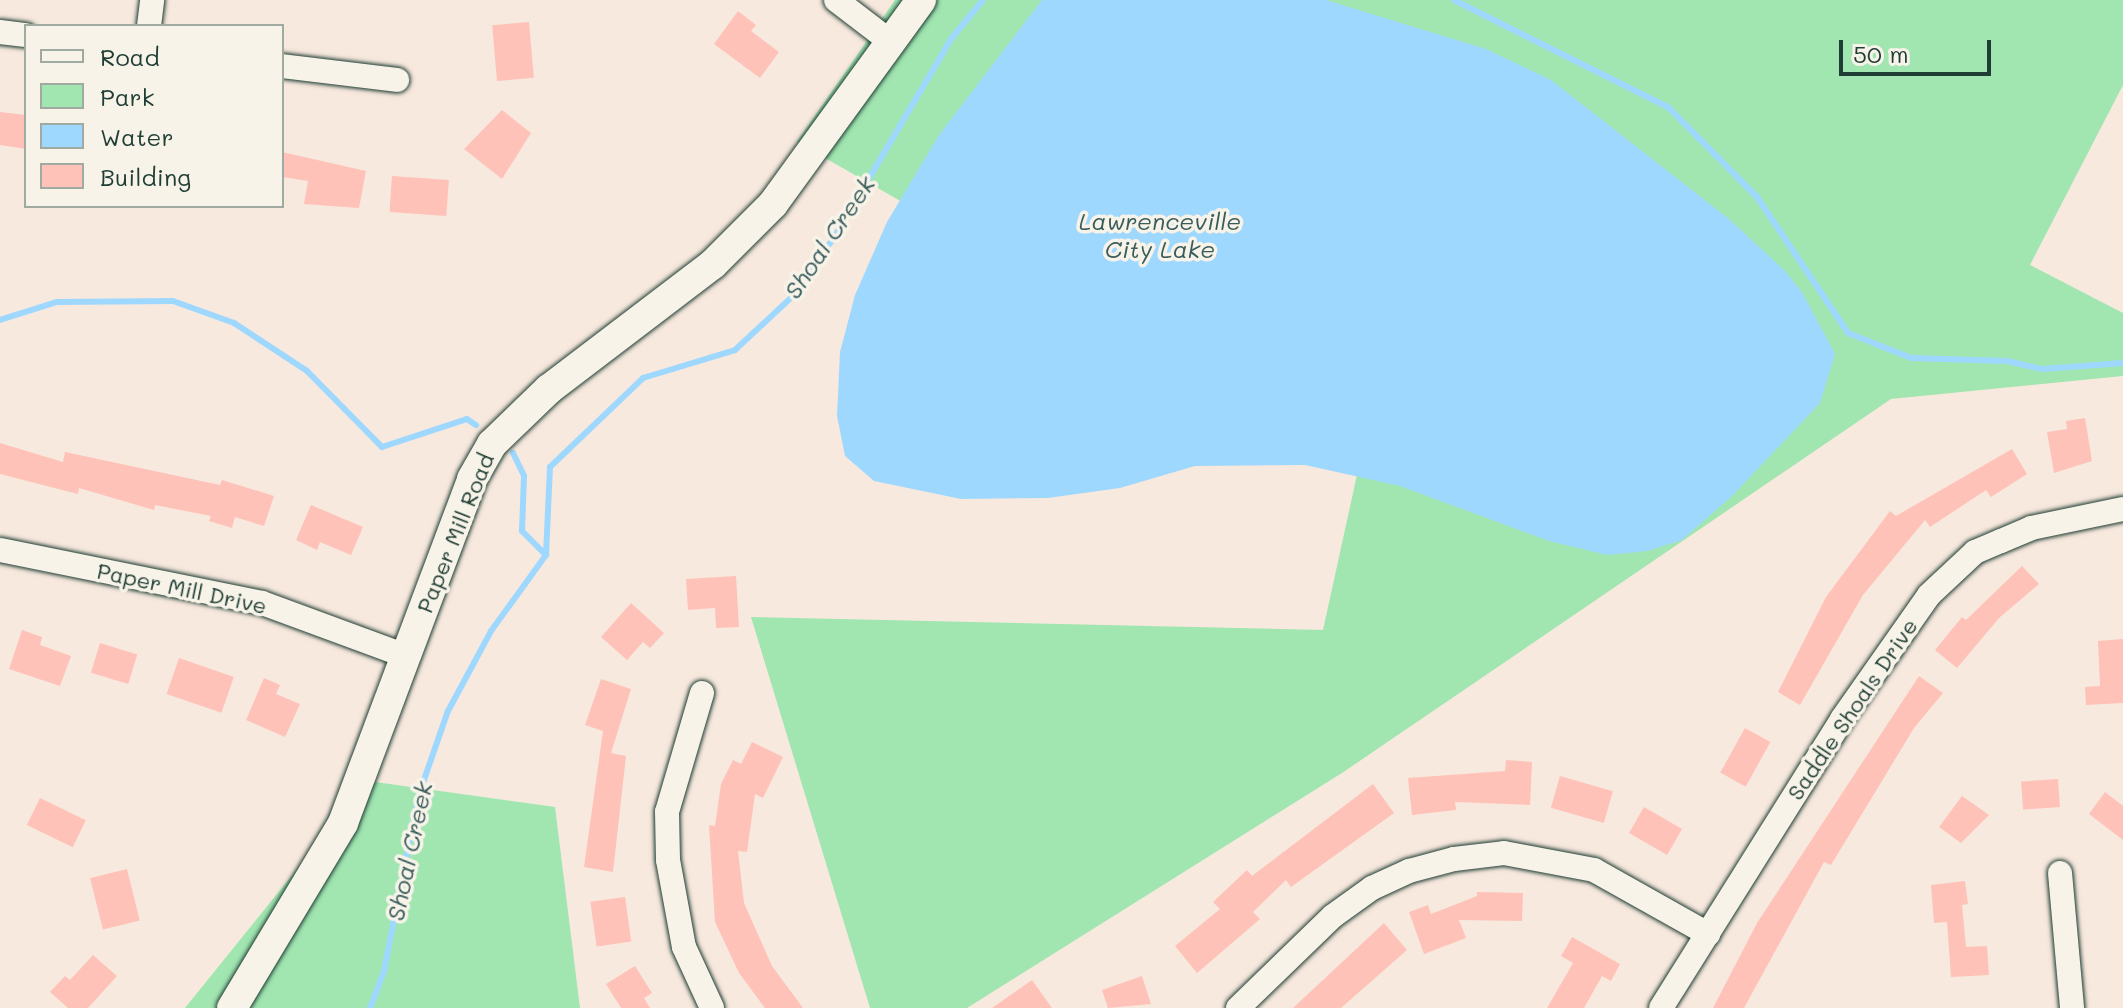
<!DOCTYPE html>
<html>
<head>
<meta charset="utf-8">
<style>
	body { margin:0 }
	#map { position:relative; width:2123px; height:1008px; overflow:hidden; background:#f8e9de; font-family:Mali,sans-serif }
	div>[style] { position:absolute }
	.green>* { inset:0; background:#a1e6b1 }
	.water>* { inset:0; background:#9fd8ff }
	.stream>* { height:6px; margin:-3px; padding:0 3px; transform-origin:3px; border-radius:3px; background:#9fd8ff }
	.building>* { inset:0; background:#fec2b8; transform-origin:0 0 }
	.roads { filter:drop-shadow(0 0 2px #1f3d34) drop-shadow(0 0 2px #1f3d34) }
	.minor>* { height:24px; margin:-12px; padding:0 12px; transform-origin:12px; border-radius:12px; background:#f7f3e8 }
	.tertiary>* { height:30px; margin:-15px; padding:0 15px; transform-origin:15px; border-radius:15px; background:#f7f3e8 }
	span { translate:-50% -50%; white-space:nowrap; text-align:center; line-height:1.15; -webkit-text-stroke:7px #f7f3e8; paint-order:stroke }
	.street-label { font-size:22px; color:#1f3d34 }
	.water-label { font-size:24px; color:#395c5d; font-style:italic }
	.legend { position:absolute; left:24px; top:24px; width:260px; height:184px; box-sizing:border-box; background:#f7f3e8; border:2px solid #a1aaa0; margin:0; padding:10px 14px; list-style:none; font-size:24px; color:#1f3d34 }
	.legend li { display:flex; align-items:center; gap:16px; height:40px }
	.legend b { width:40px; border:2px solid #a1aaa0 }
	.scale { position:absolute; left:1839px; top:40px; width:152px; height:36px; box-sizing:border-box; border:4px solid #1f3d34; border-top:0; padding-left:10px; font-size:24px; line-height:28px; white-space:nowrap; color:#1f3d34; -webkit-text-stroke:6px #f7f3e8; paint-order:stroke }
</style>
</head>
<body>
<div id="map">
	<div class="green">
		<div style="clip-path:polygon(895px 0,2123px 0,2123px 85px,2030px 265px,2123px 313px,2123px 376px,1891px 399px,1342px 773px,967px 1008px,870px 1008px,751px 617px,1323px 630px,1404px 260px,904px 203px,797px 142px)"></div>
		<div style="clip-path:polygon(368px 781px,555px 807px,580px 1008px,185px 1008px)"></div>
	</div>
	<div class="water">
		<div style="clip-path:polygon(1042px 0,1326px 0,1486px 49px,1551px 80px,1729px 219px,1784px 270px,1802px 292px,1835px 354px,1820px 403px,1732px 496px,1682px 540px,1648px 551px,1607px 555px,1549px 541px,1400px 486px,1305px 465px,1195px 466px,1120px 488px,1048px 498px,961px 499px,874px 481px,845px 456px,837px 416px,840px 352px,855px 295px,887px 222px,939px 135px)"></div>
	</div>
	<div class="stream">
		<div style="left:1454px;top:0;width:239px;rotate:26.6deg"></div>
		<div style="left:1668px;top:107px;width:127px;rotate:45.3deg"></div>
		<div style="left:1757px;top:197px;width:164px;rotate:56.2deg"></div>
		<div style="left:1848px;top:333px;width:68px;rotate:21.6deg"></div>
		<div style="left:1911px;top:358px;width:96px;rotate:1.8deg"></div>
		<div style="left:2007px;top:361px;width:36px;rotate:13deg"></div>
		<div style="left:2042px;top:369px;width:81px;rotate:-4.2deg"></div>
		<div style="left:0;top:320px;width:60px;rotate:-17.5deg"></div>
		<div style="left:57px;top:302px;width:116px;rotate:-0.5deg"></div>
		<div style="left:173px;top:301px;width:65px;rotate:19.8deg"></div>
		<div style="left:234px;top:323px;width:87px;rotate:33.3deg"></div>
		<div style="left:307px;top:371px;width:107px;rotate:45.4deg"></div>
		<div style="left:382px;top:447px;width:89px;rotate:-18.2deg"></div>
		<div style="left:467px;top:419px;width:11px;rotate:34deg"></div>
		<div style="left:513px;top:453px;width:25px;rotate:64deg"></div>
		<div style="left:524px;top:476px;width:55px;rotate:92.1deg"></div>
		<div style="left:522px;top:531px;width:34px;rotate:45deg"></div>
		<div style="left:370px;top:1008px;width:40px;rotate:-69deg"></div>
		<div style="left:384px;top:971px;width:177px;rotate:-78.9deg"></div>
		<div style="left:418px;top:797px;width:91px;rotate:-70.8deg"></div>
		<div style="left:448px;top:711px;width:91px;rotate:-61.7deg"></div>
		<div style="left:491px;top:631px;width:94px;rotate:-54.1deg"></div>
		<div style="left:546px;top:555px;width:88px;rotate:-87.4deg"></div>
		<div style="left:550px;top:467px;width:129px;rotate:-43.7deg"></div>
		<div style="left:643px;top:378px;width:96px;rotate:-16.9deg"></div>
		<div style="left:735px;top:350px;width:79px;rotate:-43deg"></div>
		<div style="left:793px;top:296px;width:73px;rotate:-55deg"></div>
		<div style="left:835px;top:236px;width:229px;rotate:-59.5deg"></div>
		<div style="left:951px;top:39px;width:50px;rotate:-50.6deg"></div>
	</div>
	<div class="building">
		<div style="clip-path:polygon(738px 11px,756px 25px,751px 31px,779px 52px,760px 78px,714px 44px)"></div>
		<div style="left:529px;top:22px;width:56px;height:37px;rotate:85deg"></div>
		<div style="clip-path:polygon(502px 110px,531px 133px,502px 179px,464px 149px)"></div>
		<div style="clip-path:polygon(0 112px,26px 115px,26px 149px,0 145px)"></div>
		<div style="clip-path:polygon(282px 152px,366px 171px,359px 208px,304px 204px,308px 181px,282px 177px)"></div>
		<div style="left:392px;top:176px;width:57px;height:36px;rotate:4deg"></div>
		<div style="clip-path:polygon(2085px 418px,2092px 461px,2054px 473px,2047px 432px,2067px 429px,2066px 421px)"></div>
		<div style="clip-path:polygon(0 443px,63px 462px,65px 452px,220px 485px,222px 480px,274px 496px,264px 526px,235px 517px,232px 528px,209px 521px,211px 516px,155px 505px,154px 510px,79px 488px,78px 494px,0 474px)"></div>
		<div style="clip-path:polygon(2012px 449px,2027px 474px,1991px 497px,1986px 490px,1930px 527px,1925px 520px,1863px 595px,1800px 705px,1778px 692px,1826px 597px,1890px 511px,1896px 516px)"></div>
		<div style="clip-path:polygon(311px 505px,363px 527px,351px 555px,320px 542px,317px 550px,296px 540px)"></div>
		<div style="clip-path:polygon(2022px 566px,2039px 584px,1999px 618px,1957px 668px,1935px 650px,1962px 617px,1966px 620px)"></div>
		<div style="clip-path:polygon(736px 576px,739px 627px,716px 628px,715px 608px,688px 610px,686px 579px)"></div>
		<div style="clip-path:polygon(631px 603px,664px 633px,650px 648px,643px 642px,627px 660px,601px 637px)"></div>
		<div style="clip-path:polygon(22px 630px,42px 637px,40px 645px,71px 656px,60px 686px,9px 669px)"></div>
		<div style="clip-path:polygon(2123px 639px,2123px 703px,2086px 705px,2085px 687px,2100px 686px,2098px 641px)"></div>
		<div style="left:100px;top:643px;width:39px;height:31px;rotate:17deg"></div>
		<div style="left:179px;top:658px;width:58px;height:38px;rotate:19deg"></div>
		<div style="clip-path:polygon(1919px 676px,1943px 693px,1914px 728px,1831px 865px,1824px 862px,1744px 1008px,1713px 1008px,1757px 923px)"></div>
		<div style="clip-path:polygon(264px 678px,280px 685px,276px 694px,300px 704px,285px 737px,246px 720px)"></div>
		<div style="clip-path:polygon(601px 679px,631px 689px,611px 753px,626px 756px,613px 872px,584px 867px,603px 731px,585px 725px)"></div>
		<div style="left:1745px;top:728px;width:29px;height:51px;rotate:29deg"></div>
		<div style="clip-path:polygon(752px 742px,783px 757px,763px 798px,755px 794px,747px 852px,738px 851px,744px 903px,772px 966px,803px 1008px,765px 1008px,739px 973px,715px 922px,709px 825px,715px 826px,721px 784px,733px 760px,741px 764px)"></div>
		<div style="clip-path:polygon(1506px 760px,1532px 762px,1530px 805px,1455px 802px,1456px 810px,1412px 815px,1408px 778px,1505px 771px)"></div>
		<div style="left:1560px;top:776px;width:55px;height:33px;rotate:16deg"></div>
		<div style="left:2058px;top:779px;width:28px;height:37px;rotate:86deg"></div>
		<div style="clip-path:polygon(1373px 784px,1394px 813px,1291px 887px,1286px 880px,1253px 912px,1260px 919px,1197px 973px,1175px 946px,1220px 909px,1213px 902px,1247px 870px,1252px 876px)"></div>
		<div style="clip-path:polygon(2105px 792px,2123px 806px,2123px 840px,2089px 814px)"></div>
		<div style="clip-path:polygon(1962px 796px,1989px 815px,1961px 843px,1939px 827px)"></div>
		<div style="left:40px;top:798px;width:51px;height:30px;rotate:26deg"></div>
		<div style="left:1644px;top:807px;width:44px;height:30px;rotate:30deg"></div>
		<div style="left:127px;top:869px;width:53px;height:38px;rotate:76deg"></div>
		<div style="clip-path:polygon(1965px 881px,1968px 904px,1962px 905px,1966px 947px,1987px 946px,1989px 975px,1951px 977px,1947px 922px,1934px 923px,1931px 885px)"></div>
		<div style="clip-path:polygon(1477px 892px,1523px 893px,1522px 921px,1459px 920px,1466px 938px,1424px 954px,1409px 912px,1428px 905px,1431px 914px,1477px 896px)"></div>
		<div style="left:625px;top:897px;width:45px;height:35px;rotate:82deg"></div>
		<div style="clip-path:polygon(1384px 923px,1407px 950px,1341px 1008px,1293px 1008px)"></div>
		<div style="clip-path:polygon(1572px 937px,1620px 964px,1611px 981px,1602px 976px,1584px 1008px,1547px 1008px,1573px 963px,1561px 956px)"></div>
		<div style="clip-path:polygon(93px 955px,117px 976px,88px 1008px,68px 1008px,50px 992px,65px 976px,70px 980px)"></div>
		<div style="clip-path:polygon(635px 966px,652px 993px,644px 998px,650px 1008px,621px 1008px,606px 984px)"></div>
		<div style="clip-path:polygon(1142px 976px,1151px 1004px,1108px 1008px,1102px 990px)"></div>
		<div style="clip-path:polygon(1032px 980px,1052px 1008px,992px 1008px)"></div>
	</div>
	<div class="roads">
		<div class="minor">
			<div style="left:836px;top:0;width:69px;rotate:37.4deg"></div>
			<div style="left:149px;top:26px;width:26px;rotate:-83deg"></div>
			<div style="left:0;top:32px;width:26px;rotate:7deg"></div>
			<div style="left:282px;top:66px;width:116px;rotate:6.9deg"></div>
			<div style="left:0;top:550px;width:267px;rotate:11.4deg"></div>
			<div style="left:262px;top:603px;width:153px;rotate:20.2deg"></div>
			<div style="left:702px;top:693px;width:124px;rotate:106.4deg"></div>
			<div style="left:667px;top:812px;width:48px;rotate:88.8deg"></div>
			<div style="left:668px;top:860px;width:88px;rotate:79.6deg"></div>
			<div style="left:684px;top:947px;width:67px;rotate:65.3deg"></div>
			<div style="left:2060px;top:873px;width:136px;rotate:84.9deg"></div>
			<div style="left:1238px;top:1008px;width:132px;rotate:-44.1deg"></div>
			<div style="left:1333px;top:916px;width:48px;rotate:-35.7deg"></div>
			<div style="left:1372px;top:888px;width:41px;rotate:-24.7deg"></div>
			<div style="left:1409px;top:871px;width:47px;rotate:-14.9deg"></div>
			<div style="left:1454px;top:859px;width:50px;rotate:-6.8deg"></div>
			<div style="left:1504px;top:853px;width:92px;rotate:10.7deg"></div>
			<div style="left:1594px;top:870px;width:131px;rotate:29.3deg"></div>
			<div style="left:1661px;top:1008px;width:341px;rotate:-57.9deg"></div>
			<div style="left:1842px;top:719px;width:151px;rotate:-54.9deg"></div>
			<div style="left:1929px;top:595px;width:63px;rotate:-43.1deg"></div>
			<div style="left:1975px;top:552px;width:28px;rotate:-23deg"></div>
			<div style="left:2001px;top:541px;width:33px;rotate:-23deg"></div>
			<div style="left:2031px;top:528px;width:94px;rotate:-11.7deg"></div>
		</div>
		<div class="tertiary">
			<div style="left:232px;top:1008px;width:216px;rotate:-59deg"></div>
			<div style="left:343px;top:823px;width:367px;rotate:-69.4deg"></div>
			<div style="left:472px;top:479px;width:40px;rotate:-60.3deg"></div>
			<div style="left:492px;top:444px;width:79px;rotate:-44deg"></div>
			<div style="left:549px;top:389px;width:206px;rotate:-37.3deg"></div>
			<div style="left:713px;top:264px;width:85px;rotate:-45deg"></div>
			<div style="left:773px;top:204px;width:252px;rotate:-54deg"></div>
		</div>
	</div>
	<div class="street-label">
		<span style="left:455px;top:533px;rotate:-68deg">Paper Mill Road</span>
		<span style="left:182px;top:588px;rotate:12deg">Paper Mill Drive</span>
		<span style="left:1852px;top:709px;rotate:-56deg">Saddle Shoals Drive</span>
	</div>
	<div class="water-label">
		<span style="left:1160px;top:235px">Lawrenceville<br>City Lake</span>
		<span style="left:829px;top:237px;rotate:-56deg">Shoal Creek</span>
		<span style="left:409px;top:851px;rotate:-78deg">Shoal Creek</span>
	</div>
	<ul class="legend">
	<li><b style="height:10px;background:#f7f3e8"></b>Road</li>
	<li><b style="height:22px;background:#a1e6b1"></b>Park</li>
	<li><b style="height:22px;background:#9fd8ff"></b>Water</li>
	<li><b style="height:22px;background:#fec2b8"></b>Building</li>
	</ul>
	<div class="scale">50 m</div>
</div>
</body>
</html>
